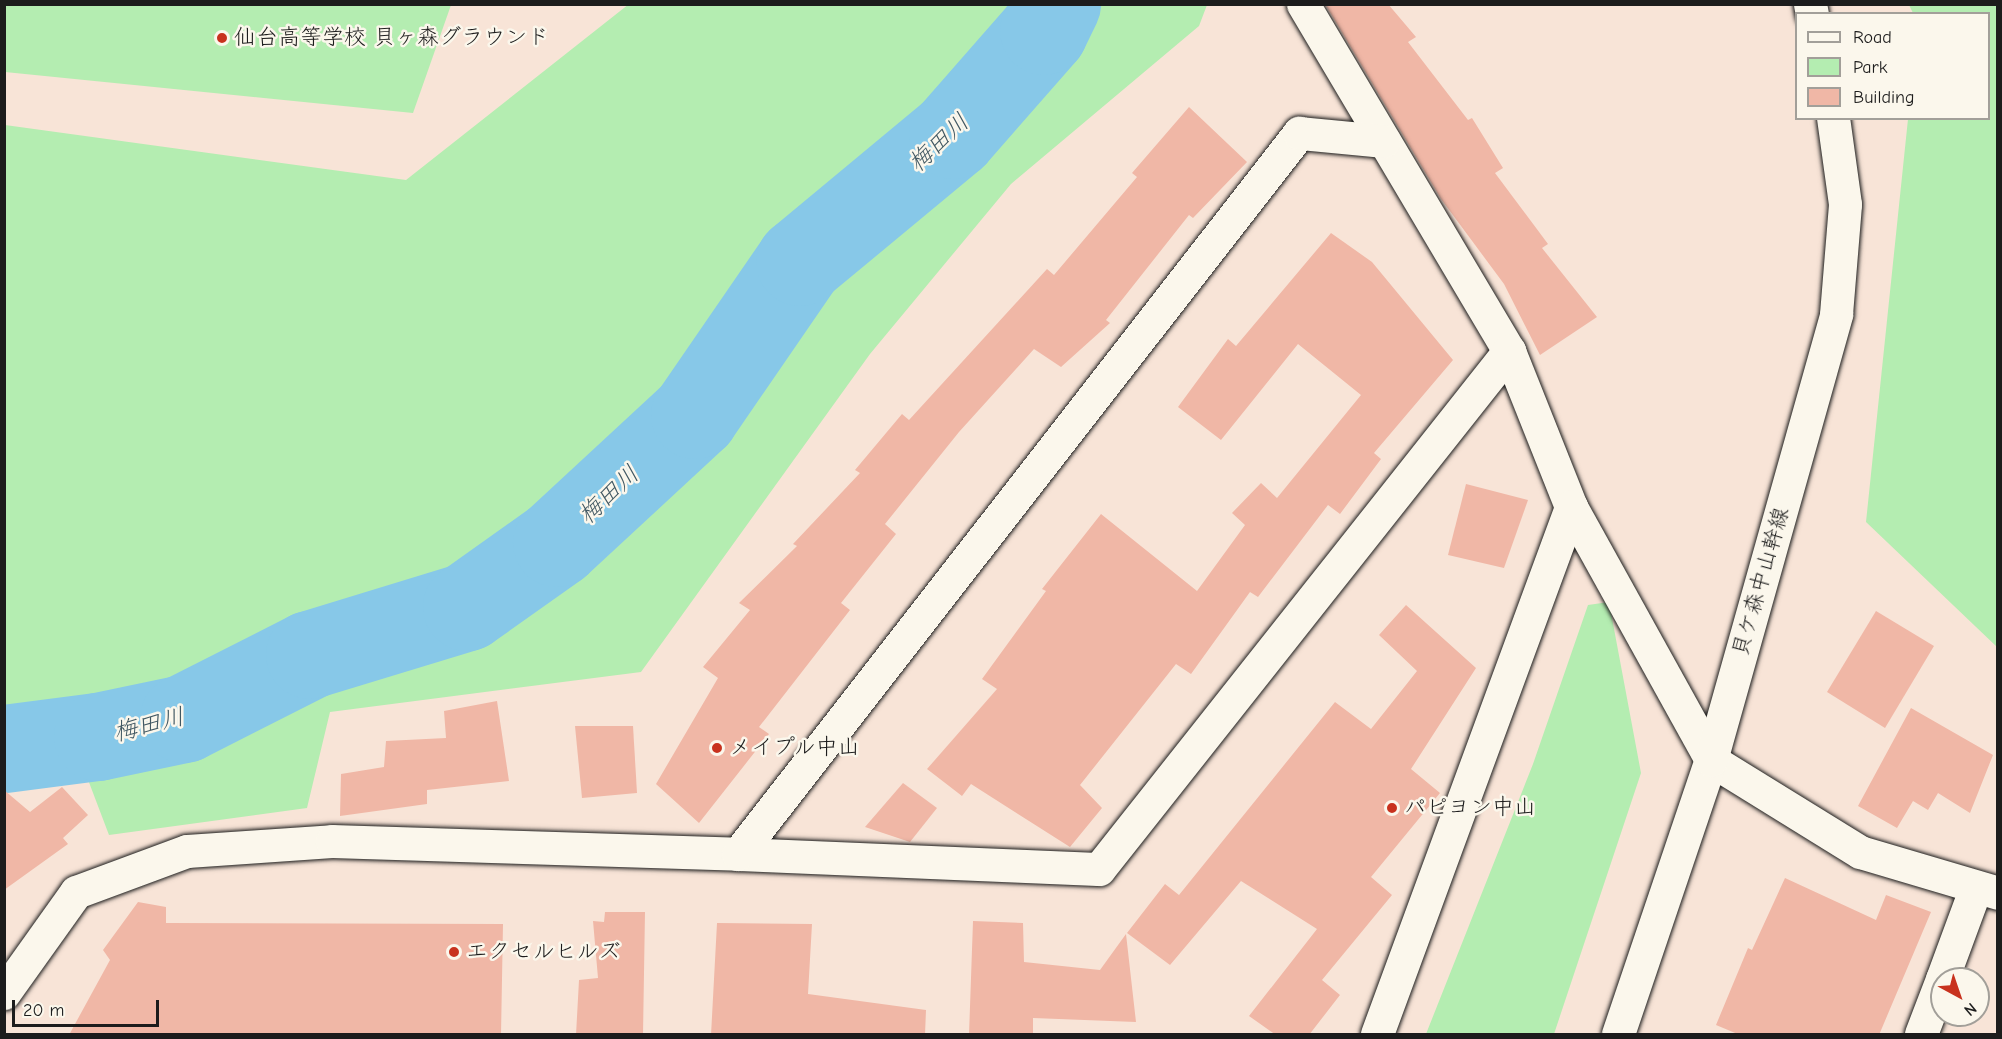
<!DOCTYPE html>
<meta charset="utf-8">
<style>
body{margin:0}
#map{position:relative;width:2002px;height:1039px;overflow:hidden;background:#f8e4d7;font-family:"Comic Neue","Klee One",sans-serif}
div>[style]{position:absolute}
.green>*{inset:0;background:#b4edb1}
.river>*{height:88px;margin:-44px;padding:0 44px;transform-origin:44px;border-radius:44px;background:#87c8e8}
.building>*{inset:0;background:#f0b7a6}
.roads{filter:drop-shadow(0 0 2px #1c1c1c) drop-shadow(0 0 2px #1c1c1c)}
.street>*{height:33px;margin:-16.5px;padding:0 16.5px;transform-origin:16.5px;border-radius:16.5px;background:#fbf7ec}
.secondary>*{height:33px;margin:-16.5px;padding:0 16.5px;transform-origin:16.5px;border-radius:16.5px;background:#fbf7ec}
.dots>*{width:16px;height:16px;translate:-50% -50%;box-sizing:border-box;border:3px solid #fbf7ec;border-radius:50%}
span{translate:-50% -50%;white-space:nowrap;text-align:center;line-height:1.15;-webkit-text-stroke:5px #fbf7ec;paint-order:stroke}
.poi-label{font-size:22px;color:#1c1c1c}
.left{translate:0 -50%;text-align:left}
.street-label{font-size:22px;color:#1c1c1c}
.water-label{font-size:24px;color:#415863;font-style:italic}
.frame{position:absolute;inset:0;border:6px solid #1c1c1c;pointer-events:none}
.legend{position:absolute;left:1795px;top:12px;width:195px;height:108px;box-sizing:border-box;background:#fbf7ec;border:2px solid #a29f99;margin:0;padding:8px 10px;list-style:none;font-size:18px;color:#1c1c1c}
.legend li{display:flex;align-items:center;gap:12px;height:30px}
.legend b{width:30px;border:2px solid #a29f99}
.north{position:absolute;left:1930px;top:967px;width:60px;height:60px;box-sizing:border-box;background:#fbf7ec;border:2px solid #a29f99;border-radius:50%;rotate:140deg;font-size:16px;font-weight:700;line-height:24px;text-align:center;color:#1c1c1c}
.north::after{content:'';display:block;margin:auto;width:21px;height:27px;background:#c8321e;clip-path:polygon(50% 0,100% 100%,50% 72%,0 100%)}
.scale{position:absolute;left:12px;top:1000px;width:147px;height:27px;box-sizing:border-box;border:3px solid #1c1c1c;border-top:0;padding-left:8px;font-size:18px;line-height:21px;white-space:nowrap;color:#1c1c1c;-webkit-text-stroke:4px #fbf7ec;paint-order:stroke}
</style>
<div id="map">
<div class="green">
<div style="clip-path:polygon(629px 4px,1207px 5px,1199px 26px,1011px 184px,870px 354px,641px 672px,330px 712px,307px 808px,109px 835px,68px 727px,5px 735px,5px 125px,406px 180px)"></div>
<div style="clip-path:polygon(4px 5px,5px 4px,451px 5px,413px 113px,5px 72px)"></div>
<div style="clip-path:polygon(1909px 5px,1997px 5px,1997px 647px,1866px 522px,1908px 119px,1988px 118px,1988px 14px,1913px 13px)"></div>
<div style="clip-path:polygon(1609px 602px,1641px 773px,1554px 1034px,1426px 1034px,1533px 764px,1588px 605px)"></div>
</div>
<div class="river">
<div style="left:4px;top:749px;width:95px;rotate:-7.3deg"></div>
<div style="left:98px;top:737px;width:88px;rotate:-11.8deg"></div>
<div style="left:184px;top:719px;width:141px;rotate:-26.9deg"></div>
<div style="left:310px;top:655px;width:164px;rotate:-17deg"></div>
<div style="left:467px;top:607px;width:110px;rotate:-35.4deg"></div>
<div style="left:557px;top:543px;width:188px;rotate:-42.8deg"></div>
<div style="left:695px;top:415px;width:186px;rotate:-55.5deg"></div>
<div style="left:800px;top:262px;width:199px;rotate:-39.7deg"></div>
<div style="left:953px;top:135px;width:138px;rotate:-48.8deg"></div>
<div style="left:1044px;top:31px;width:30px;rotate:-64deg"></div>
</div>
<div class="building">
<div style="clip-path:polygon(1325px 4px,1388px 4px,1416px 37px,1408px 42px,1468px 120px,1472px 118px,1503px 168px,1495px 173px,1548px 244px,1542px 248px,1597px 317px,1540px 355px,1504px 284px,1441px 199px)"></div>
<div style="clip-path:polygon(1189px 107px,1247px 162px,1193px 218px,1189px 215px,1106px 320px,1110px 323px,1061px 367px,1034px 349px,959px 432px,885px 524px,896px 534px,841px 603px,850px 610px,759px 727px,769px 734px,699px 823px,656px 784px,718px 678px,703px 667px,750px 610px,739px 603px,797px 546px,793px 544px,860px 473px,855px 470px,902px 414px,909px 420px,1047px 269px,1054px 275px,1137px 177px,1132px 173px)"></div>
<div style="clip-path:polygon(1331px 233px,1372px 262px,1453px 360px,1374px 453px,1381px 459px,1340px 514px,1328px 505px,1258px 597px,1250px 592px,1191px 674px,1176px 664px,1080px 785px,1102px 808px,1070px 847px,971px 784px,962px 796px,927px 769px,997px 689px,982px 679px,1046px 591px,1042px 589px,1101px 514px,1197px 591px,1245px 525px,1232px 513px,1261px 483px,1277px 498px,1361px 395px,1298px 344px,1221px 440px,1178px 407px,1228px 339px,1236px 346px)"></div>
<div style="clip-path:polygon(1466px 484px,1528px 500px,1504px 568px,1448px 555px)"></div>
<div style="clip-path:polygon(1406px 605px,1476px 668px,1411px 769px,1440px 793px,1371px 877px,1392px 895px,1322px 980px,1340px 995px,1309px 1035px,1276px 1035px,1249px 1016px,1317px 929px,1241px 881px,1170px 965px,1127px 933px,1165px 884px,1179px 895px,1335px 702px,1371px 729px,1417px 671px,1379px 635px)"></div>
<div style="clip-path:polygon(1876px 611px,1934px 646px,1885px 728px,1827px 692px)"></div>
<div style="clip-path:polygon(497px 701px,509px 781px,427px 790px,427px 804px,340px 816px,341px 774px,384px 767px,386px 741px,446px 738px,444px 711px)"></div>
<div style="clip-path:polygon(1911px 708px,1993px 755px,1970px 813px,1938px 793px,1928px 810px,1913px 801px,1897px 828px,1858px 806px)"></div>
<div style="clip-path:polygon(575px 726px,633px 726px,637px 793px,582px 798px)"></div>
<div style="clip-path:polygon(903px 783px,937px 808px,910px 842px,865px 827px)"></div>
<div style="clip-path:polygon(62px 787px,88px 815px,63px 838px,68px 844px,4px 890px,4px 790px,30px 812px)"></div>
<div style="clip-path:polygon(1785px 878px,1876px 920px,1886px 895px,1931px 912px,1879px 1035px,1740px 1035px,1716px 1025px,1748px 948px,1752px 950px)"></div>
<div style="clip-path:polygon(138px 902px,166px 907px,166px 923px,503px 924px,501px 1035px,69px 1035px,110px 960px,103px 950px)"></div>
<div style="clip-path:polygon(605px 912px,645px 912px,643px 1035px,576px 1035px,579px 980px,598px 978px,593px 921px,604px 922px)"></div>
<div style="clip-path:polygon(973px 921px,1023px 923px,1024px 962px,1100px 970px,1126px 934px,1136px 1022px,1033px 1018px,1033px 1035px,969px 1035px)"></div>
<div style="clip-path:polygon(717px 923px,812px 924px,808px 994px,926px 1010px,925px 1035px,711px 1035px)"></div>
</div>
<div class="roads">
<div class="street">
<div style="left:1303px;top:4px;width:404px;rotate:59.3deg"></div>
<div style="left:1509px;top:351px;width:168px;rotate:68.3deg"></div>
<div style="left:1571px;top:507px;width:289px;rotate:61deg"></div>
<div style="left:1711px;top:760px;width:175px;rotate:31.7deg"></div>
<div style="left:1860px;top:852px;width:144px;rotate:16.5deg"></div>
<div style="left:738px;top:854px;width:361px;rotate:2.4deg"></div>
<div style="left:1099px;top:869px;width:661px;rotate:-51.64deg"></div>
<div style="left:1942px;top:979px;width:98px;rotate:-69.7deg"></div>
<div style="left:4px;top:993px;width:124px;rotate:-54.5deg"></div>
<div style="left:76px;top:892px;width:118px;rotate:-20.3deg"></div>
<div style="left:187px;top:851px;width:145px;rotate:-3.9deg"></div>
<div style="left:332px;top:841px;width:406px;rotate:1.8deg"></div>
<div style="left:738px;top:854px;width:914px;rotate:-52.11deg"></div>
<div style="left:1299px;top:133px;width:85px;rotate:5.4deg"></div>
<div style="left:1377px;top:1034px;width:562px;rotate:-69.79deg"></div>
<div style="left:1921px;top:1034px;width:59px;rotate:-69.1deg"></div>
</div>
<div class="secondary">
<div style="left:1810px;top:4px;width:10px;rotate:79deg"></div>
<div style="left:1618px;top:1034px;width:289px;rotate:-71.3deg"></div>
<div style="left:1711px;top:760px;width:463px;rotate:-74.3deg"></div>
<div style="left:1836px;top:314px;width:110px;rotate:-85.3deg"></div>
<div style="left:1845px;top:204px;width:87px;rotate:-97.9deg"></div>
</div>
</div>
<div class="dots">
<div style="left:222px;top:38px;background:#c8321e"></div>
<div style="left:717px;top:748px;background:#c8321e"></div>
<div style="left:1392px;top:808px;background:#c8321e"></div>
<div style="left:454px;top:952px;background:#c8321e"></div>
</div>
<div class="poi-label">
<span class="left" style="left:234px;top:38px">仙台高等学校 貝ヶ森グラウンド</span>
<span class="left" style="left:729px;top:748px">メイプル中山</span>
<span class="left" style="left:1404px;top:808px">パピヨン中山</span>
<span class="left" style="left:466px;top:952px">エクセルヒルズ</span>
</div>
<div class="street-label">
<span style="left:1761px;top:582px;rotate:-74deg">貝ケ森中山幹線</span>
</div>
<div class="water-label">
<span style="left:939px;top:143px;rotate:-43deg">梅田川</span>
<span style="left:609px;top:495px;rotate:-43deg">梅田川</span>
<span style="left:149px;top:725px;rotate:-14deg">梅田川</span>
</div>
<div class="frame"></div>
<ul class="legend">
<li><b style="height:8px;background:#fbf7ec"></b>Road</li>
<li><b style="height:16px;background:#b4edb1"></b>Park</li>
<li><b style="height:16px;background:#f0b7a6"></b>Building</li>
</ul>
<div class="north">N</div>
<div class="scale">20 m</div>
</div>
